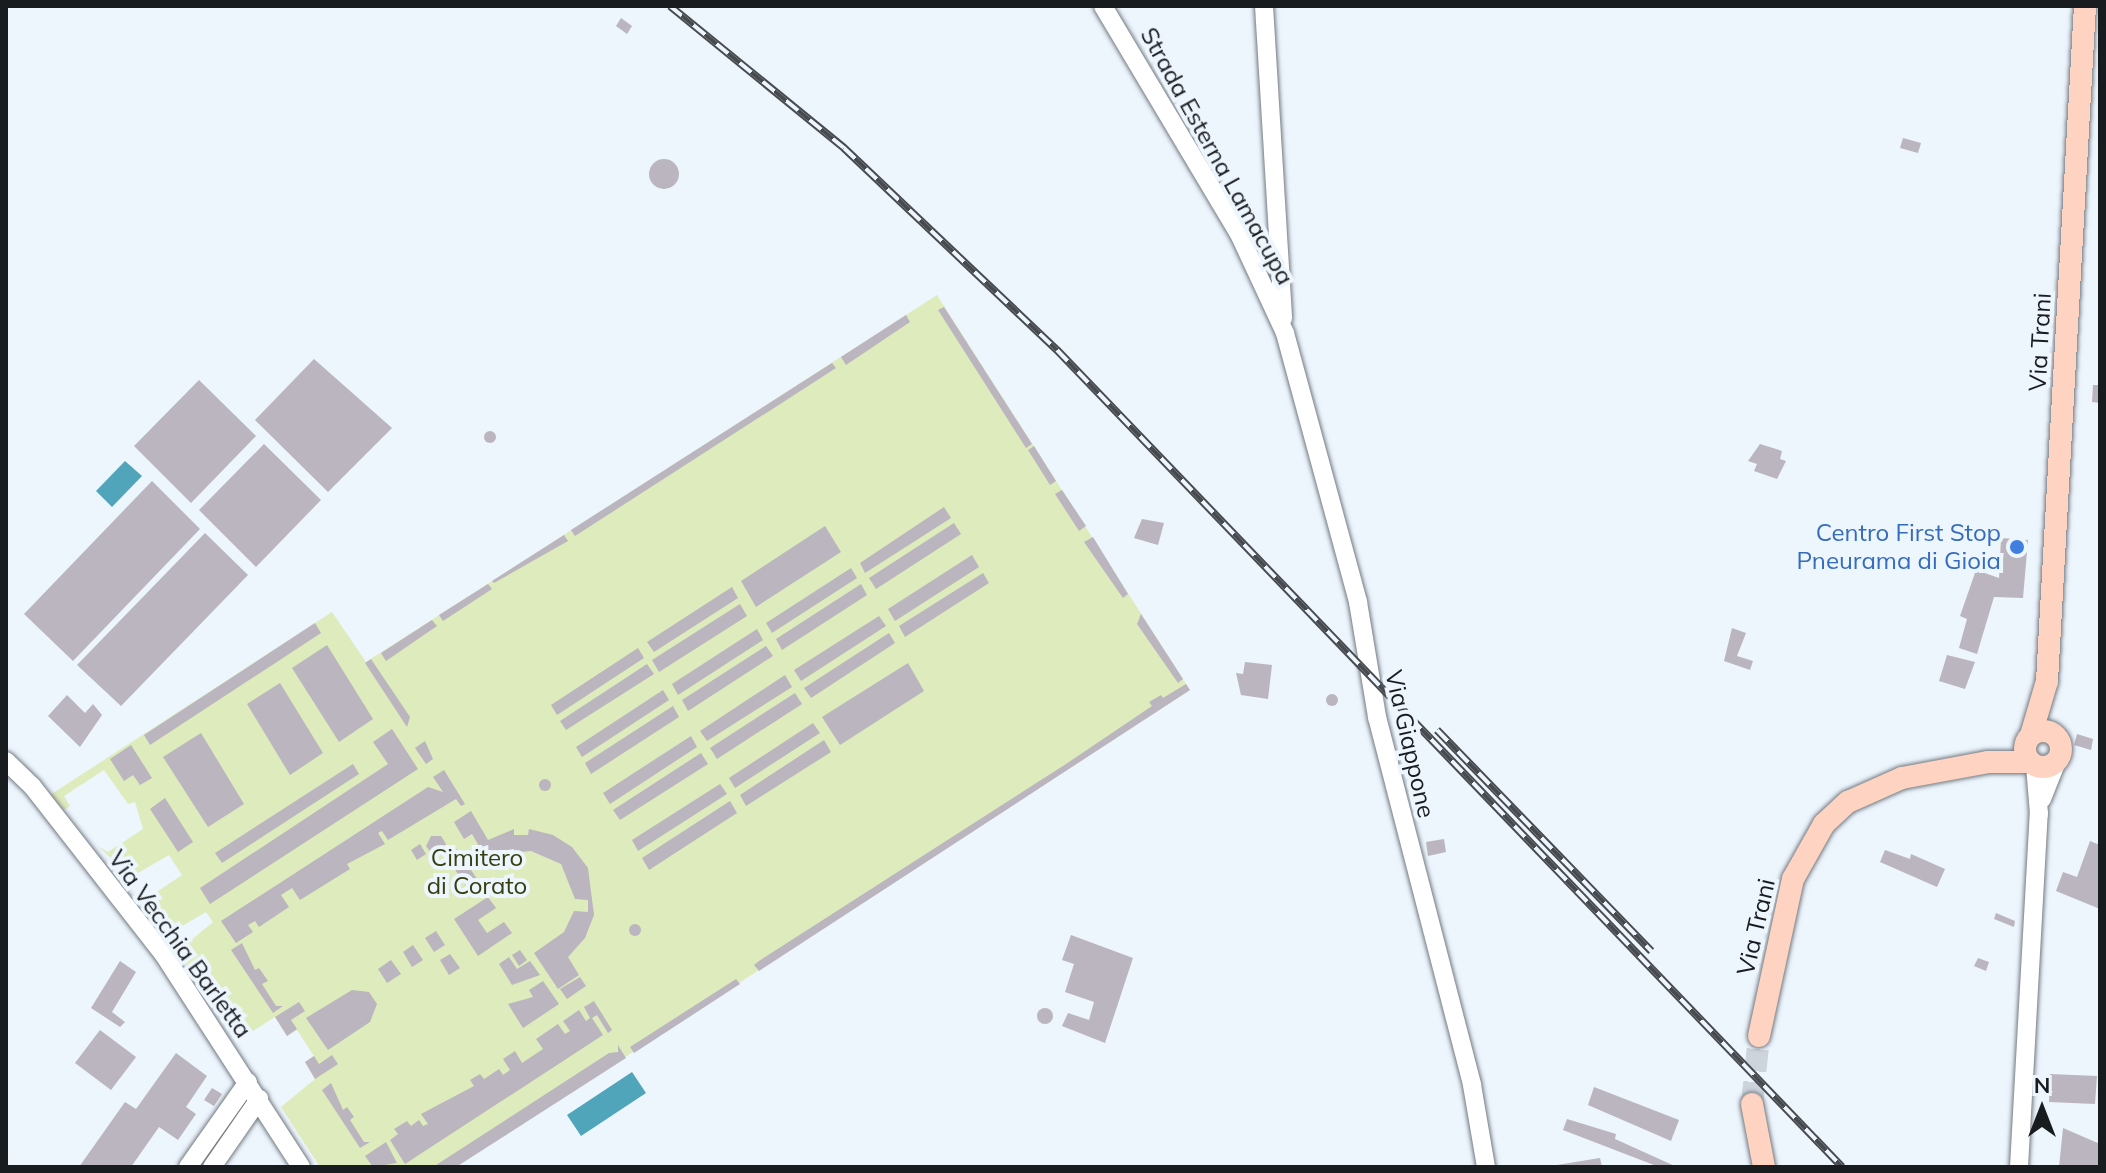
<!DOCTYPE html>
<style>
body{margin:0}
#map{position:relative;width:2106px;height:1173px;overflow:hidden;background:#edf5fd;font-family:Mulish,sans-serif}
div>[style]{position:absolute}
.green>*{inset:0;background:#deebbc}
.water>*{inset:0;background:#51a5ba}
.building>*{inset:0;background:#bab5be}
.round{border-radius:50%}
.major-tunnel>*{height:22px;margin-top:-11px;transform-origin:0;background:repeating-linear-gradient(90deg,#cdd4dc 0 22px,transparent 0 33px)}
.roads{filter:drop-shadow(0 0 2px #737a81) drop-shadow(0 0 2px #737a81)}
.minor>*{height:18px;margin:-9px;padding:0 9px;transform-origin:9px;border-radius:9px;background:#fff}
.major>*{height:22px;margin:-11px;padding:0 11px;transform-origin:11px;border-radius:11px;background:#fed3c1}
.major>.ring{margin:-11px;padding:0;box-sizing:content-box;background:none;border:22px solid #fed3c1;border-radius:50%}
.rail>*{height:8px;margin-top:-4px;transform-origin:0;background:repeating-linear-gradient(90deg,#edf5fd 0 15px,#474b4f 0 30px);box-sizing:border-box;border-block:2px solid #474b4f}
.dots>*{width:22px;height:22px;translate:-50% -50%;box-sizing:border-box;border:4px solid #edf5fd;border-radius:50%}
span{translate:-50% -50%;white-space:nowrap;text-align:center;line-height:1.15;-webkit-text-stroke:8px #edf5fd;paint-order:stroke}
.street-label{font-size:24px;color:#191c1f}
.shop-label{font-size:24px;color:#366cbe}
.right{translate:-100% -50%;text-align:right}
.park-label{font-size:24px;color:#363f10}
.frame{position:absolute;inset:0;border:8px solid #191c1f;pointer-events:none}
.north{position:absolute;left:2002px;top:1069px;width:80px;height:80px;-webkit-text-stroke:6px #edf5fd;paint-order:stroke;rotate:0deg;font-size:22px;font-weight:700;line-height:32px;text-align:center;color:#191c1f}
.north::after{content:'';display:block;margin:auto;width:28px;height:36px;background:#191c1f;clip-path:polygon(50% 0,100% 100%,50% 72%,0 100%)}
</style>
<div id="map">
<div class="green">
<div style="clip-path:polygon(937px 295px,1190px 690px,456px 1167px,320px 1167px,281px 1107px,315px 1079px,305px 1062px,314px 1056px,297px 1030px,287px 1036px,275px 1017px,242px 1038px,233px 1036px,178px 951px,213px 922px,206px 912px,170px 933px,148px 905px,149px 897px,182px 875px,169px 855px,131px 877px,98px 846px,108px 852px,143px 829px,135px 802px,128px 804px,104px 770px,64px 796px,70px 806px,64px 810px,50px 795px,332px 612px,366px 662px)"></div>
</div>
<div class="water">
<div style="clip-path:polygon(125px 461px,142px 476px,112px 507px,96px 491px)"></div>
<div style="clip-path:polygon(632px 1072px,646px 1093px,581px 1136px,567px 1115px)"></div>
</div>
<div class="building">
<div style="clip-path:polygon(621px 18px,632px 26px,627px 34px,616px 26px)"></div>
<div style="clip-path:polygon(1903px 138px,1921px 143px,1918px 153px,1900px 148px)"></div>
<div class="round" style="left:649px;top:159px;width:30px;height:30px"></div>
<div style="clip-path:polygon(944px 307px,1032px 444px,1026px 448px,938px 310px)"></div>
<div style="clip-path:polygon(906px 315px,910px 322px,846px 365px,841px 357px)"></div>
<div style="clip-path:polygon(314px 359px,392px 428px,328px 492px,255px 420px)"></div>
<div style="clip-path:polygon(832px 363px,836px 368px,575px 536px,571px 530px)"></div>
<div style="clip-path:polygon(199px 380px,256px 436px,191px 503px,134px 446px)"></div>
<div style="clip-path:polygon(2093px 385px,2100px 385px,2100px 403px,2092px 402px)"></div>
<div class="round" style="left:484px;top:431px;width:12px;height:12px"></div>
<div style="clip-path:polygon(264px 444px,321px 500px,256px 567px,199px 510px)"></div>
<div style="clip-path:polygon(1760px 444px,1782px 451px,1780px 459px,1786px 461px,1777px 479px,1754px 471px,1757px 464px,1748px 461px)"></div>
<div style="clip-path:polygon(1034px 446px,1056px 481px,1050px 485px,1028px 450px)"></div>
<div style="clip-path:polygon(152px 481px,200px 529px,73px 661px,24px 614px)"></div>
<div style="clip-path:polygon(1062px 490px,1086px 526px,1079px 531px,1055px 494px)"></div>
<div style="clip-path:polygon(944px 507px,951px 518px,865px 573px,860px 563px)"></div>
<div style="clip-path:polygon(1142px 519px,1164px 523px,1158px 545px,1134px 538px)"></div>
<div style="clip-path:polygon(954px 523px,961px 534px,876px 589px,869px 578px)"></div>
<div style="clip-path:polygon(825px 526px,841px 552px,756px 607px,741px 581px)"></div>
<div style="clip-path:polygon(205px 533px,248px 575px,121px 706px,77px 665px)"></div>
<div style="clip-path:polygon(564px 535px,568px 541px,494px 583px,492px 581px)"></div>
<div style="clip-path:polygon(1093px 537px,1128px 594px,1123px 598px,1084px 542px)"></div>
<div style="clip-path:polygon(2001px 538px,2028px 540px,2023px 598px,1994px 597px,1977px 654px,1959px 648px,1967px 619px,1960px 616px,1976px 570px,1999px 578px)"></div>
<div style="clip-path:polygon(972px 555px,979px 567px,895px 621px,888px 609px)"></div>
<div style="clip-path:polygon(851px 568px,857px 578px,772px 633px,766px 623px)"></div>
<div style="clip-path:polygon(983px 573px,989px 583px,905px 637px,899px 626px)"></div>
<div style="clip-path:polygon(488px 584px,492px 589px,443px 621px,439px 615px)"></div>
<div style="clip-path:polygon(861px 584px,867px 595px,782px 650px,776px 639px)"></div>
<div style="clip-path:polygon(732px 587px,738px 598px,654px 652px,647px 642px)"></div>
<div style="clip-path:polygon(740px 604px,747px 616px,659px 672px,652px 660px)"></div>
<div style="clip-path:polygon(1141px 614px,1183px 679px,1178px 683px,1137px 624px)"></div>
<div style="clip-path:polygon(879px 616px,886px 626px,801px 681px,794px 670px)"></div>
<div style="clip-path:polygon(432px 620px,437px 626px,386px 661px,381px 653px)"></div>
<div style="clip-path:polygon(315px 623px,321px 633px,150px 745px,144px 735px)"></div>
<div style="clip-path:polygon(1732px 628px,1746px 633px,1737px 656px,1753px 661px,1750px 670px,1724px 661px)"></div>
<div style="clip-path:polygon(757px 629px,763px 640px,678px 695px,672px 684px)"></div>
<div style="clip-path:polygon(889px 633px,895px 643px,811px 698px,804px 688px)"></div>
<div style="clip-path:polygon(327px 645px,373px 719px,339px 742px,292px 668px)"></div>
<div style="clip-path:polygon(766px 646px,773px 656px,688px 711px,682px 700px)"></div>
<div style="clip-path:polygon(638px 648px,644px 658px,557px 715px,551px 705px)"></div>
<div style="clip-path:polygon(1947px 655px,1975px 662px,1965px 689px,1939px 681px)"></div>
<div style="clip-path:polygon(371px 659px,410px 717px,407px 727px,365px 663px)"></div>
<div style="clip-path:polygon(1245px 662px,1272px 665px,1268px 699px,1241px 695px,1236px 673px,1243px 674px)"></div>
<div style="clip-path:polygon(908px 663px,924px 691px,840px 745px,822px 717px)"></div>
<div style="clip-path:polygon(647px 664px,654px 674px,566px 730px,560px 721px)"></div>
<div style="clip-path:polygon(785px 675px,792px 687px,707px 741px,700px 731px)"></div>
<div style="clip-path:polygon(280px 683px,323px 753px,290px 775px,247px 704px)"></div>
<div style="clip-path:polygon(1186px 684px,1190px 690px,759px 971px,754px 965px,759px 961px,1066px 764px,1152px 706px,1149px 702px,1161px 695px,1163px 698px)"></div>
<div style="clip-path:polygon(663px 690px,669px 700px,582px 757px,576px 747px)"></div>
<div style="clip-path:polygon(795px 693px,802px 704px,717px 759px,710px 748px)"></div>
<div class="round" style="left:1326px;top:694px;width:12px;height:12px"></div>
<div style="clip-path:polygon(67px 695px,85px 713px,93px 704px,102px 715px,80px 747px,48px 716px)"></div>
<div style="clip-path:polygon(673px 706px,679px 717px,591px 774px,585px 763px)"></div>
<div style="clip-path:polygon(813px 723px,820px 733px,735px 788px,729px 778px)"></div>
<div style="clip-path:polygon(392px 729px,418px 769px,210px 904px,200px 888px,388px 764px,373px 742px)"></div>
<div style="clip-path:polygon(201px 733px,244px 804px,208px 827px,163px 757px)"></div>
<div style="clip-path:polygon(2077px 734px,2093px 739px,2091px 750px,2074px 745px)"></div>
<div style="clip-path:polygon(691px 736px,697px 747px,610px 804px,603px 793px)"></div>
<div style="clip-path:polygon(824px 740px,831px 752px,746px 806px,740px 795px)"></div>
<div style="clip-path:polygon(425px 741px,433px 759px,426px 764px,415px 748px)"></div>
<div style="clip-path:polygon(131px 745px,152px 778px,140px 785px,133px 775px,124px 781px,110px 759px)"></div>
<div style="clip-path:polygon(701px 753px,708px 764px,620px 820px,613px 810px)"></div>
<div style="clip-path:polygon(353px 764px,359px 774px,222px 863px,215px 853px)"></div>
<div style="clip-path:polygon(444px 770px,465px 804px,461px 806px,456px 799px,388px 840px,382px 831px,378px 833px,385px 844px,347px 864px,350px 869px,300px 900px,292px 888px,281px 895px,289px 907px,259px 927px,255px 921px,248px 925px,253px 932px,236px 943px,221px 921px,428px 787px,443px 792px,433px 777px)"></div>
<div class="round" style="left:539px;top:779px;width:12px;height:12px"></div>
<div style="clip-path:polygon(720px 784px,727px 794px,638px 851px,632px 840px)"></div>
<div style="clip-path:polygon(165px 798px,193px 842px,178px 852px,150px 809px)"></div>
<div style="clip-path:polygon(730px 801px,737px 813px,649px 870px,642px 858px)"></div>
<div style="clip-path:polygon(471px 811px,488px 840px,514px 829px,514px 835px,528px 835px,529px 829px,553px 835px,572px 847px,588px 868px,594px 915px,585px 938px,568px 957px,579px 975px,558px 989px,534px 953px,564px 932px,574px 911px,588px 912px,588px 900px,575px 899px,561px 864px,531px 851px,498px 854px,478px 867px,471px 855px,480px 848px,472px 834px,464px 839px,454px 822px)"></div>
<div style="clip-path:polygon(431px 836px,441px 836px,446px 844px,442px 853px,432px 854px,426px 846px)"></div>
<div style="clip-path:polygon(1444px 839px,1446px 852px,1428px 856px,1426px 842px)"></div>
<div style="clip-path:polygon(2090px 841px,2100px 845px,2100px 909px,2056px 891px,2063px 872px,2077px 877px)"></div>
<div style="clip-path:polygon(420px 844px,426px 854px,417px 860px,411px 850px)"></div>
<div style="clip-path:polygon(457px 849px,479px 882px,468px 889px,446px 856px)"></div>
<div style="clip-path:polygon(1885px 850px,1910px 859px,1911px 854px,1945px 869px,1937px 887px,1880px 862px)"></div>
<div style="clip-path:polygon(488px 897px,496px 908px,478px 920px,487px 933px,504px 922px,512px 933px,478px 956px,454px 919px)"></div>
<div style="clip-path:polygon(1996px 913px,2015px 921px,2014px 927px,1994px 919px)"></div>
<div class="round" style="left:629px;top:924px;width:12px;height:12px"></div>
<div style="clip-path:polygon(436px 931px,445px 945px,434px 952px,425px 938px)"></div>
<div style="clip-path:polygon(1071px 935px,1133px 958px,1105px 1043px,1062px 1026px,1068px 1013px,1089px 1020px,1094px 1002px,1065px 992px,1074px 964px,1062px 960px)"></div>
<div style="clip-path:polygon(242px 943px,255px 970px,259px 968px,268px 981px,262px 984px,276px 1006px,283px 1006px,273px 1013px,231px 950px)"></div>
<div style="clip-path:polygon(413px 945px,423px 960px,412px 967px,403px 952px)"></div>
<div style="clip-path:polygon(520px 950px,527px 960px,519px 966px,512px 955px)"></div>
<div style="clip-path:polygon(450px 954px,460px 968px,449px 975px,440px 960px)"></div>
<div style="clip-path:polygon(509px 957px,517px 969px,530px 961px,540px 975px,512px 985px,499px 964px)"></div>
<div style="clip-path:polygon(1978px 958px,1989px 962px,1986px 971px,1974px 966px)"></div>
<div style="clip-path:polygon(391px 960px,401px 974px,387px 983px,378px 969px)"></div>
<div style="clip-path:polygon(120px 961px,136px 972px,112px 1012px,125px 1022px,120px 1027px,91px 1008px)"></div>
<div style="clip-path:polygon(580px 977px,586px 986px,567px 999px,560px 989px)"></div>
<div style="clip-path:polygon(736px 979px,740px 984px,634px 1053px,630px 1047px)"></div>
<div style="clip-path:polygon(543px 981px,559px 1004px,523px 1028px,508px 1004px,533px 997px,529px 990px)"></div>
<div style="clip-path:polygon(352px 990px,369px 992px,377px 1004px,370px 1022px,328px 1050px,306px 1018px)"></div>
<div style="clip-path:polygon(594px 1001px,612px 1030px,608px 1033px,597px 1015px,592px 1018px,603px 1035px,405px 1164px,390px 1140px,398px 1134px,394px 1129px,407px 1121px,411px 1126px,419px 1120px,423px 1126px,428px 1124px,421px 1114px,474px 1086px,470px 1080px,480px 1074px,484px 1079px,499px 1069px,503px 1075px,510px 1070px,503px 1059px,515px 1051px,522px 1063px,543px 1049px,536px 1039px,558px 1024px,565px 1034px,570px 1031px,563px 1021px,579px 1010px,586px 1021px,590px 1018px,584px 1007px)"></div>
<div style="clip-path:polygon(299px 1002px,305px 1011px,291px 1020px,297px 1029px,287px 1036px,275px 1017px)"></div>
<div class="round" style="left:1037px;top:1008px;width:16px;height:16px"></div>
<div style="clip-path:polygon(100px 1030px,136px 1057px,111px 1090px,75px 1063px)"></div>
<div style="clip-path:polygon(618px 1045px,626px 1058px,456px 1167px,433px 1167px,609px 1053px,618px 1052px)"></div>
<div style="clip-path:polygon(176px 1053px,207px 1076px,186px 1107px,196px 1114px,178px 1140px,159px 1127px,131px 1167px,79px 1167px,125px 1102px,136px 1109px)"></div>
<div style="clip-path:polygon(332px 1055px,338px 1064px,315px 1079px,305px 1062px,314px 1056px,319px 1064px)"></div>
<div style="clip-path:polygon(2050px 1074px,2097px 1076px,2095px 1104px,2049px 1102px)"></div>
<div style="clip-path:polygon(331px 1083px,343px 1110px,347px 1107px,354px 1117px,350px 1120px,364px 1142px,370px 1142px,360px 1148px,322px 1090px)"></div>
<div style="clip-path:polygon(1594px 1087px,1679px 1120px,1671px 1141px,1588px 1105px)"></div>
<div style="clip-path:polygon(212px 1088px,222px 1094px,214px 1106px,204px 1100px)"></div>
<div style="clip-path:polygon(1567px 1119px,1616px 1134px,1615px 1139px,1677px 1167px,1659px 1167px,1563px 1130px)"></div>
<div style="clip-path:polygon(2063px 1128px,2100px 1144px,2100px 1167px,2059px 1167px)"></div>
<div style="clip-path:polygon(386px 1142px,397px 1163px,373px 1167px,365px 1156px)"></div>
<div style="clip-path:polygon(1600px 1158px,1602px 1167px,1557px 1167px,1557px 1165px)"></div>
</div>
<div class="major-tunnel">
<div style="left:1752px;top:1104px;width:68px;rotate:-84.1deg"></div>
</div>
<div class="roads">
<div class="minor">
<div style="left:1103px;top:6px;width:268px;rotate:59.2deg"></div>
<div style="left:1240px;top:236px;width:107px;rotate:65.1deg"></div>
<div style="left:1285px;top:333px;width:279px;rotate:74.8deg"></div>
<div style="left:1358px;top:602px;width:117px;rotate:80.6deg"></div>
<div style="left:1377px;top:717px;width:380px;rotate:75.5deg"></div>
<div style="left:1472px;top:1085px;width:83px;rotate:80.3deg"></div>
<div style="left:1264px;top:6px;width:313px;rotate:86.5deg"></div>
<div style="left:6px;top:761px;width:36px;rotate:44deg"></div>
<div style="left:32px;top:786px;width:214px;rotate:52deg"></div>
<div style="left:164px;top:955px;width:252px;rotate:57.1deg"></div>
<div style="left:2042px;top:799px;width:41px;rotate:-68.5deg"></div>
<div style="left:188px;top:1167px;width:104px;rotate:-54.8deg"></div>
<div style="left:212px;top:1167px;width:83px;rotate:-55.3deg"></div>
<div style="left:2019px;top:1167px;width:354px;rotate:-86.8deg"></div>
<div style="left:2039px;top:814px;width:49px;rotate:-94.7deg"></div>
</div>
<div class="major">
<div class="ring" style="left:2025px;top:731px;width:14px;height:14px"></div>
<div style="left:2031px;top:735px;width:56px;rotate:-73.5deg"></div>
<div style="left:2047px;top:681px;width:676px;rotate:-86.78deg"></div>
<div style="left:1759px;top:1036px;width:161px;rotate:-77.8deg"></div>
<div style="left:1793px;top:879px;width:63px;rotate:-60.6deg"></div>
<div style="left:1824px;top:824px;width:33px;rotate:-43deg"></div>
<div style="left:1848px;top:802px;width:59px;rotate:-24deg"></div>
<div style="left:1902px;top:778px;width:87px;rotate:-10.5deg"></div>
<div style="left:1988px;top:762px;width:42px"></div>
<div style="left:1752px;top:1104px;width:64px;rotate:79.2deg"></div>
</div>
</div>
<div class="rail">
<div style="left:670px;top:6px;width:225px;rotate:39.2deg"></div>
<div style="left:844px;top:148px;width:294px;rotate:43.5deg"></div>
<div style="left:1057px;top:350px;width:1133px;rotate:46.14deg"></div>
<div style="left:1437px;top:730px;width:308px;rotate:45.9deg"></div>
</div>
<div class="dots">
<div style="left:2017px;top:547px;background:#3f7fe0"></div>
</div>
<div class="street-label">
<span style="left:1217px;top:156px;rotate:61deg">Strada Esterna Lamacupa</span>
<span style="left:2040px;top:342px;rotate:-87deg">Via Trani</span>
<span style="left:1410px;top:744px;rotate:77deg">Via Giappone</span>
<span style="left:1756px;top:927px;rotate:-77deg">Via Trani</span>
<span style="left:180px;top:944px;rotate:54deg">Via Vecchia Barletta</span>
</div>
<div class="shop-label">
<span class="right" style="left:2001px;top:547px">Centro First Stop<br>Pneurama di Gioia</span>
</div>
<div class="park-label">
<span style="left:477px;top:872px">Cimitero<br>di Corato</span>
</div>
<div class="frame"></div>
<div class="north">N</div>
</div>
